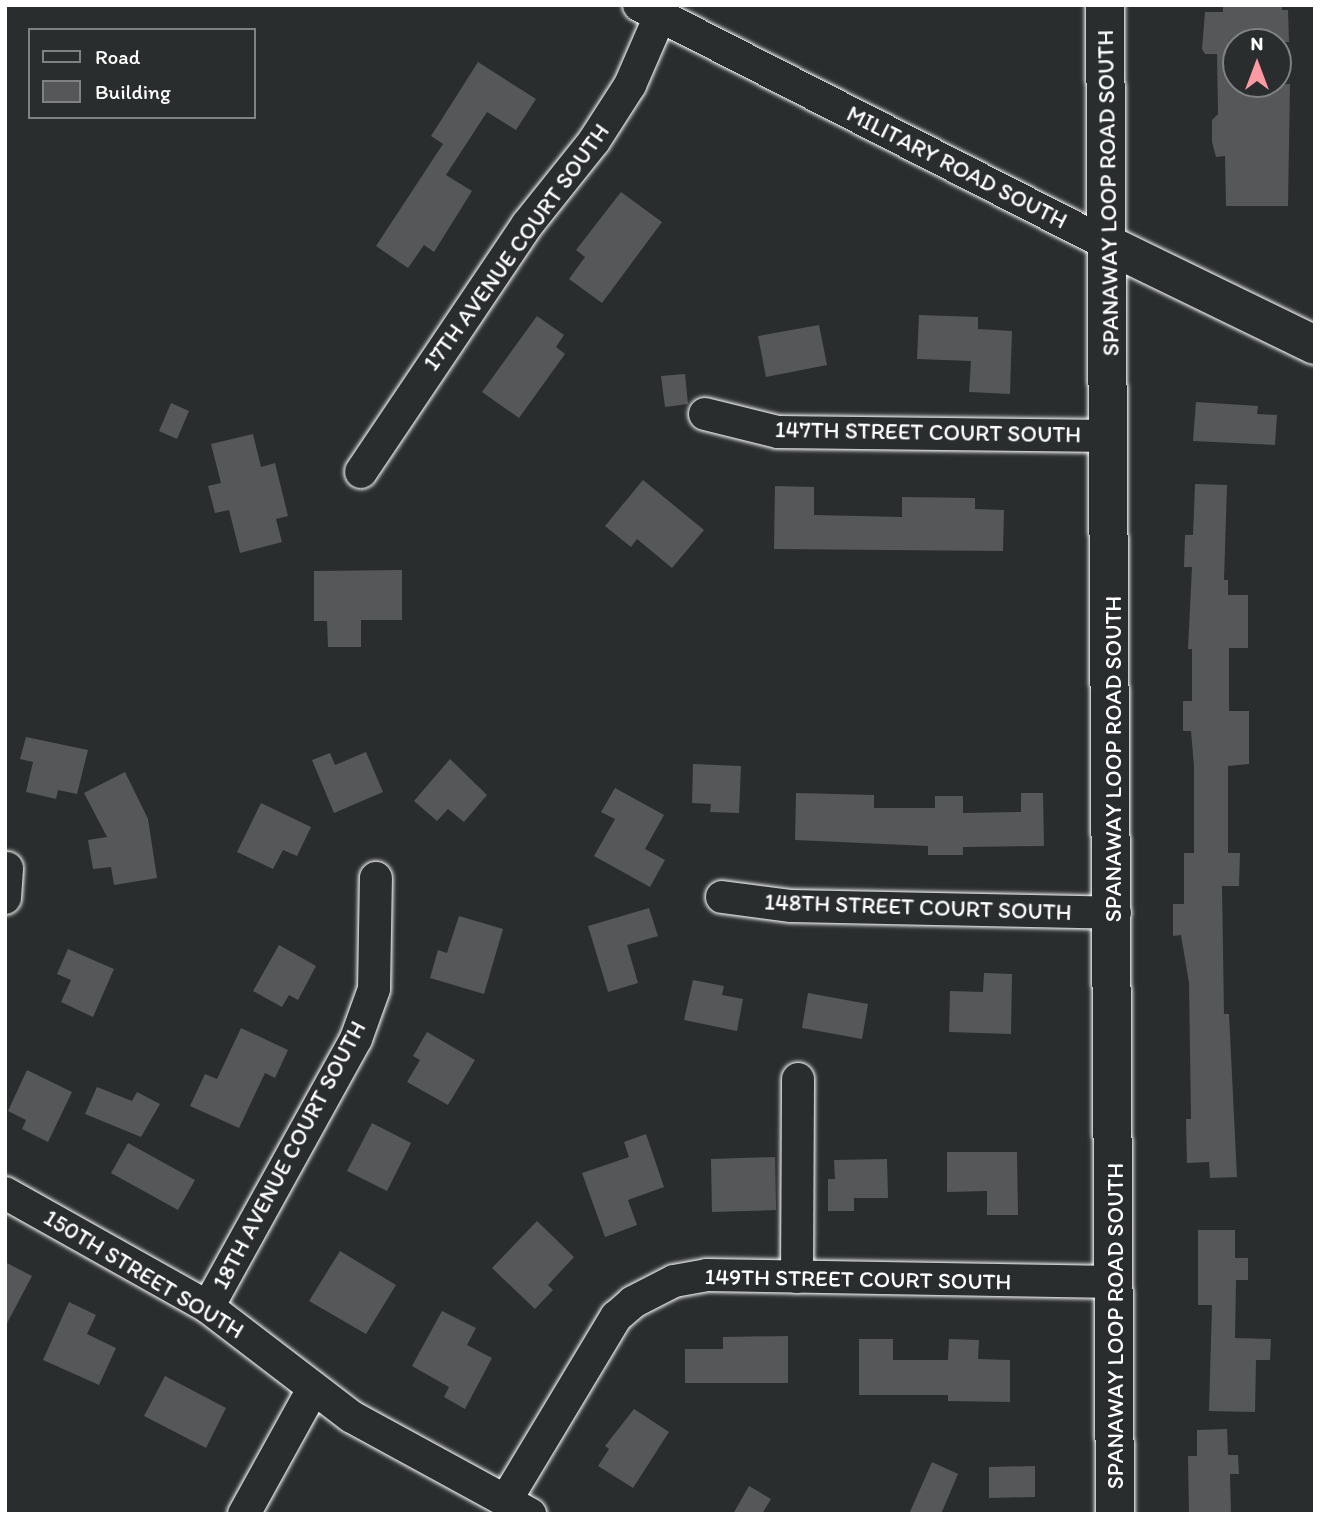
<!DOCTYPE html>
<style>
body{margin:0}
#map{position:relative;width:1320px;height:1519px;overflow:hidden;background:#2a2d2e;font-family:Itim,sans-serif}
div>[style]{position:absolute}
.building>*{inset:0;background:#555758}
.roads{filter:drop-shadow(0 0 2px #fff) drop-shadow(0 0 2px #fff)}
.minor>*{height:32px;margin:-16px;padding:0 16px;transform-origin:16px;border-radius:16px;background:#2a2d2e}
.major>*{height:38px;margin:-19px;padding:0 19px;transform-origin:19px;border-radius:19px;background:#2a2d2e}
span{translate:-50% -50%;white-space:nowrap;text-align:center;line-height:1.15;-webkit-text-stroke:5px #2a2d2e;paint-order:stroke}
.street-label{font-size:23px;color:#fff}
.frame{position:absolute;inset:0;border:7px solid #fff;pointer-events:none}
.legend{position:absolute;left:28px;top:28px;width:228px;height:91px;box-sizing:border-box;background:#2a2d2e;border:2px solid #7f8182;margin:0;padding:9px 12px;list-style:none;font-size:21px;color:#fff}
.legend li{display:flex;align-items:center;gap:14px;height:35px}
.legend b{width:35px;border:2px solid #7f8182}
.north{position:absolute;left:1222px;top:28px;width:70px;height:70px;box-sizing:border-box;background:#2a2d2e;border:2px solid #7f8182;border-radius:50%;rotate:0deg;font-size:19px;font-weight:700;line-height:28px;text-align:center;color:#fff}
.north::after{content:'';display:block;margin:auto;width:24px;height:32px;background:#ff9aa2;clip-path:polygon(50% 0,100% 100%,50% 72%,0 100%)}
</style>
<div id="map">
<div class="building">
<div style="clip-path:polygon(1223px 5px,1282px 5px,1282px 10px,1288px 10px,1289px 42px,1236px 42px,1236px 84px,1290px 84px,1288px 206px,1226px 206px,1225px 156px,1216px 157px,1212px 142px,1212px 120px,1218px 114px,1217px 54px,1205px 54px,1202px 49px,1205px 12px,1223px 12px)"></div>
<div style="clip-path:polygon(478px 62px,536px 99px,516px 130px,487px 112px,446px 175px,472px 191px,434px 252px,424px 245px,408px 268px,376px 246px,443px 144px,431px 136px)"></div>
<div style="clip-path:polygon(621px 192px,662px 222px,602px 303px,569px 279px,585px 257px,576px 250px)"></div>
<div style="clip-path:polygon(919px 315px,978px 317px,978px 329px,1012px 331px,1010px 394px,969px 392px,971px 361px,917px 359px)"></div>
<div style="clip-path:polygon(537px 316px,564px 335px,556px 347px,565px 354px,519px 418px,482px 392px)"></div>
<div style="clip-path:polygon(819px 325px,827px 365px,766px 377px,758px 336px)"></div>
<div style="clip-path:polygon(685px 374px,688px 404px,665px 407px,661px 376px)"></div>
<div style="clip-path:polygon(1196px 402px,1258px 406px,1257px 414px,1277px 415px,1275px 445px,1193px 441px)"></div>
<div style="clip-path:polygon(171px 403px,189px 411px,177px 439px,159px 431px)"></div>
<div style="clip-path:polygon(253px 434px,261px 467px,275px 463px,288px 516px,276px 519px,282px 542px,240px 553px,229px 510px,215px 513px,208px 486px,221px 483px,211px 444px)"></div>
<div style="clip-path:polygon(643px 480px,704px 530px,672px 568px,637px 539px,631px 547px,605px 526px)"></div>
<div style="clip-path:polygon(1195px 484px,1227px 485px,1224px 580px,1228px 580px,1228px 595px,1248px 595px,1248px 648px,1229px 648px,1229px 711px,1249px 711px,1249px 764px,1228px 766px,1228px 853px,1240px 853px,1239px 886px,1222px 886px,1224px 1014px,1229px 1014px,1237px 1177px,1210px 1178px,1209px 1162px,1187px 1163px,1186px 1119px,1191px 1119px,1189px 983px,1181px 935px,1173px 936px,1173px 904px,1184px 904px,1184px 853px,1194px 853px,1194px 766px,1191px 731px,1183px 731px,1183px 701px,1192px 701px,1192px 649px,1188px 649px,1192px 567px,1184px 567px,1185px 535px,1193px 535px)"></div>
<div style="clip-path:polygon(775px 486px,814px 487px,814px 515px,902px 517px,902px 497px,975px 498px,975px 509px,1004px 510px,1003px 551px,774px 549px)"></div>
<div style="clip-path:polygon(402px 570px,402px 620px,361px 620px,361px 647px,328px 647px,327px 621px,314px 621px,314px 571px)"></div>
<div style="clip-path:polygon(26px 737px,88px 750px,77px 794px,58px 790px,56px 799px,26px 792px,33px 762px,20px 759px)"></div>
<div style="clip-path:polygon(366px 752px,383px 792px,334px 813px,312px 760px,330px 753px,335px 765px)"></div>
<div style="clip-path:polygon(450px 759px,487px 795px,464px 822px,448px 809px,437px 821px,414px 801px)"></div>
<div style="clip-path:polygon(693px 764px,741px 766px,739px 813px,710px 812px,711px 804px,692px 803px)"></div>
<div style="clip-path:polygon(125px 772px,148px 819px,157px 878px,114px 885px,111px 867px,93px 869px,88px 840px,107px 837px,84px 793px)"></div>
<div style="clip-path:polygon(615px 788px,664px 815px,645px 849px,665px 860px,650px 887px,594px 856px,615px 819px,601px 812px)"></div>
<div style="clip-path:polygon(796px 793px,874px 795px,874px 808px,935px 808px,935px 796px,963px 796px,963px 813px,1021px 812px,1021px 793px,1043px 793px,1044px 846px,963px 847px,963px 855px,928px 855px,928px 846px,795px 840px)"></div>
<div style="clip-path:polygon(261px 803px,311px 827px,297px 856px,283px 850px,273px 869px,237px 852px)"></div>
<div style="clip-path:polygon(649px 908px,658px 936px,627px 945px,638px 983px,608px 992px,588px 926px)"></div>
<div style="clip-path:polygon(459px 916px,503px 929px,484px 994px,430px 978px,438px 950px,447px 953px)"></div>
<div style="clip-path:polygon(279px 945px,316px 966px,298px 1000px,289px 995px,282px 1007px,253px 991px)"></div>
<div style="clip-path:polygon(68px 949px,114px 969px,93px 1017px,61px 1002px,71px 980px,57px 974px)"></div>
<div style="clip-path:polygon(984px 973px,1012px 974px,1011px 1034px,949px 1032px,950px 991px,983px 992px)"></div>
<div style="clip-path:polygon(693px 980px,724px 986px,722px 995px,743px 999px,737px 1031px,684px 1020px)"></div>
<div style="clip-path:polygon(808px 993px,868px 1004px,862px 1039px,802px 1028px)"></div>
<div style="clip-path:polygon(241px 1028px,288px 1050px,275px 1078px,265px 1073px,239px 1128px,190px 1106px,205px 1074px,217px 1079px)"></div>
<div style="clip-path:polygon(427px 1032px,475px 1060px,448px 1105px,407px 1082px,420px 1060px,413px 1056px)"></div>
<div style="clip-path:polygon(27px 1070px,72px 1092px,48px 1142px,22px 1129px,26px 1120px,8px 1111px)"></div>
<div style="clip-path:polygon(97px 1087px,132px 1101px,137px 1092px,160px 1104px,141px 1137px,85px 1114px)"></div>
<div style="clip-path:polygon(372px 1123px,411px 1143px,387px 1191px,347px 1171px)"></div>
<div style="clip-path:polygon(646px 1134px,664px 1187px,628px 1200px,637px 1225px,605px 1237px,582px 1173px,629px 1157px,624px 1142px)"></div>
<div style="clip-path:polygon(128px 1143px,195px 1180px,178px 1210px,111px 1173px)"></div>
<div style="clip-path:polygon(947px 1152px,1017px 1152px,1018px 1215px,987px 1215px,987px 1191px,947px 1192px)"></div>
<div style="clip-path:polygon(775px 1157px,776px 1210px,712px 1212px,711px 1159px)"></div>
<div style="clip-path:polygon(887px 1159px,888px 1198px,854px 1198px,854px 1211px,828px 1211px,828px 1179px,835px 1179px,834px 1160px)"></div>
<div style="clip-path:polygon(537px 1221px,574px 1257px,548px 1285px,553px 1290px,535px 1309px,492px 1268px)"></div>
<div style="clip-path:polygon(1198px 1230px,1235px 1230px,1235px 1258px,1248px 1258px,1248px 1280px,1236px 1280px,1235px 1338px,1271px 1339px,1270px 1360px,1256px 1360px,1255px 1412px,1209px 1411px,1212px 1305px,1198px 1305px)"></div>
<div style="clip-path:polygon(340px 1251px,396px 1285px,366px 1334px,309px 1301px)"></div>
<div style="clip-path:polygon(5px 1262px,32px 1276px,5px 1327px)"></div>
<div style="clip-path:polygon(69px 1302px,96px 1315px,87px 1334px,116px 1348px,99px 1385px,43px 1360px)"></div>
<div style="clip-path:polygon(442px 1311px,476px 1328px,467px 1345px,492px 1358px,465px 1409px,444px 1397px,449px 1387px,412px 1366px)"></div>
<div style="clip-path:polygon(788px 1336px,788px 1383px,685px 1383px,685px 1349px,723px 1349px,723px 1337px)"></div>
<div style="clip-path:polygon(859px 1339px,893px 1339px,893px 1360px,948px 1360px,949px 1339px,979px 1340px,978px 1359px,1010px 1360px,1010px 1402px,948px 1401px,948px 1395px,859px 1395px)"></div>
<div style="clip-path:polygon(165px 1376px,226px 1408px,206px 1448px,144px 1416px)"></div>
<div style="clip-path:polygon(634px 1409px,669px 1432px,633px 1488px,598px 1466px,609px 1449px,605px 1446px)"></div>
<div style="clip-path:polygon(1227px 1429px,1228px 1455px,1238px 1455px,1239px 1474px,1230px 1474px,1231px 1514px,1189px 1514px,1188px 1456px,1197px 1456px,1197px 1430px)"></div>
<div style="clip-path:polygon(932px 1462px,958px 1474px,941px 1514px,909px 1514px)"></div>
<div style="clip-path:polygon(1035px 1466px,1035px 1497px,989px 1498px,989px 1467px)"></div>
<div style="clip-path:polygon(749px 1486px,771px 1499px,762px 1514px,733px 1514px)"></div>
</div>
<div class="roads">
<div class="minor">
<div style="left:639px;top:5px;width:528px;rotate:27.05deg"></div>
<div style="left:705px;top:414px;width:75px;rotate:13.9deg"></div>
<div style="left:778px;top:432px;width:333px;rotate:0.7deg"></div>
<div style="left:361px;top:472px;width:298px;rotate:-56.1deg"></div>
<div style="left:527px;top:225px;width:107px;rotate:-51.4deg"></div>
<div style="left:594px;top:141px;width:67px;rotate:-57.3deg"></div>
<div style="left:630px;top:85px;width:75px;rotate:-66.5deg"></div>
<div style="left:722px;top:897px;width:70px;rotate:7.4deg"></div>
<div style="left:791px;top:906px;width:324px;rotate:1.2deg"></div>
<div style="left:5px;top:898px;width:30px;rotate:-86deg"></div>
<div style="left:5px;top:1193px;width:233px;rotate:29.3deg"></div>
<div style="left:208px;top:1307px;width:181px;rotate:37.4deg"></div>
<div style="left:352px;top:1417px;width:203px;rotate:28.6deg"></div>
<div style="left:797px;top:1277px;width:198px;rotate:-89.7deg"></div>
<div style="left:208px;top:1307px;width:306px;rotate:-61.1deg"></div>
<div style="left:356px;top:1039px;width:53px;rotate:-70.2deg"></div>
<div style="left:374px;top:989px;width:111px;rotate:-89deg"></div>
<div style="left:506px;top:1500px;width:214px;rotate:-59deg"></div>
<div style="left:616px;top:1317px;width:23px;rotate:-41deg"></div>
<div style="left:633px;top:1302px;width:46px;rotate:-27.1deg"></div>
<div style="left:674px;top:1281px;width:34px;rotate:-10deg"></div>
<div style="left:707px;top:1275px;width:408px;rotate:1deg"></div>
<div style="left:244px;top:1514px;width:143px;rotate:-61.1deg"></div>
</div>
<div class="major">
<div style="left:1105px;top:5px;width:1509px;rotate:89.62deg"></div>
<div style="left:1109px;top:245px;width:229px;rotate:25.9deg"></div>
</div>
</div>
<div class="street-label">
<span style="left:957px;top:167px;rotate:27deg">MILITARY ROAD SOUTH</span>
<span style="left:1108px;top:193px;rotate:-91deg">SPANAWAY LOOP ROAD SOUTH</span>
<span style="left:516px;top:247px;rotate:-54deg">17TH AVENUE COURT SOUTH</span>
<span style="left:928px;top:432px;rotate:1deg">147TH STREET COURT SOUTH</span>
<span style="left:1113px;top:759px;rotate:-90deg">SPANAWAY LOOP ROAD SOUTH</span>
<span style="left:918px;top:907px;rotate:2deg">148TH STREET COURT SOUTH</span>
<span style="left:289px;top:1155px;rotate:-62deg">18TH AVENUE COURT SOUTH</span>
<span style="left:144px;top:1274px;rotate:31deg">150TH STREET SOUTH</span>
<span style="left:858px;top:1279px;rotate:1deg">149TH STREET COURT SOUTH</span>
<span style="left:1115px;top:1326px;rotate:-90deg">SPANAWAY LOOP ROAD SOUTH</span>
</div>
<div class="frame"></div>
<ul class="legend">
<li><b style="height:9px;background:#2a2d2e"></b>Road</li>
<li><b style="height:19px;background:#555758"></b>Building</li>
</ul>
<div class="north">N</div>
</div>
